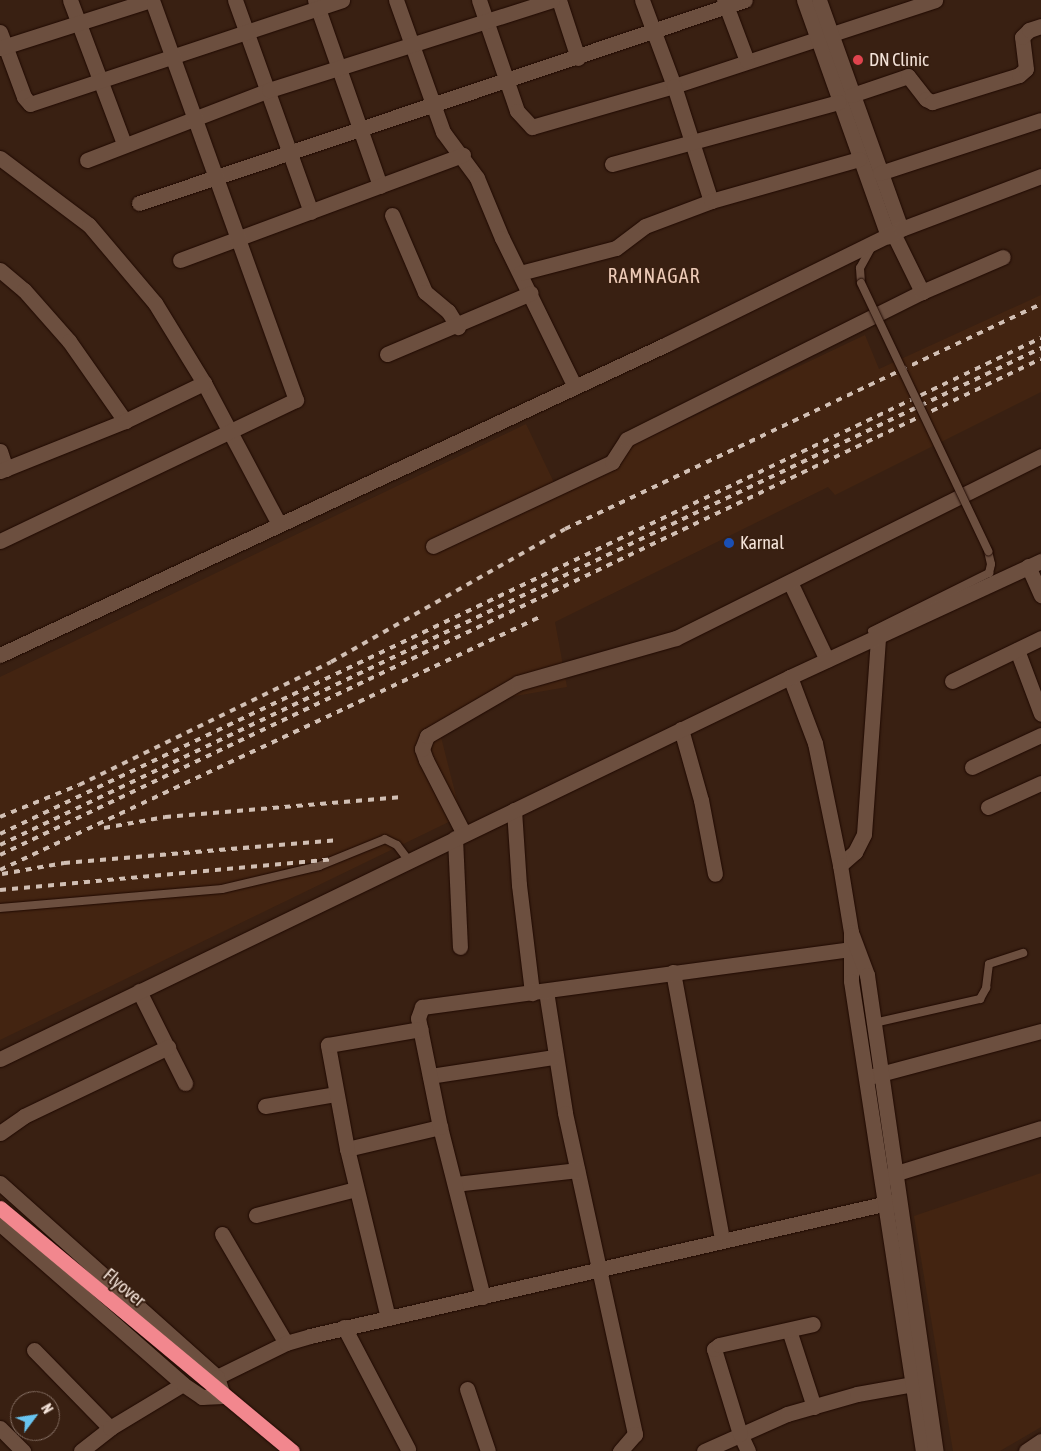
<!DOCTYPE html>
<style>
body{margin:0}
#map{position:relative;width:1041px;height:1451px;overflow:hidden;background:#392012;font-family:"Asap Condensed",sans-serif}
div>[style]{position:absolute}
.built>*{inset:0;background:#432411}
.roads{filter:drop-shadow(0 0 1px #1f0900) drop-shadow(0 0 1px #1f0900)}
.lane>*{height:8px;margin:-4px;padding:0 4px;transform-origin:4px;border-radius:4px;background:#6c4f3f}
.street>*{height:15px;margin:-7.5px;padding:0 7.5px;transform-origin:7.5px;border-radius:7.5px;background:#6c4f3f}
.secondary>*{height:15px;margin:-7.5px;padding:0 7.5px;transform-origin:7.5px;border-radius:7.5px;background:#6c4f3f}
.highway>*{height:15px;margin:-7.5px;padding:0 7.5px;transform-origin:7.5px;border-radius:7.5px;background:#f2878e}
.rail>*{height:4px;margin-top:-2px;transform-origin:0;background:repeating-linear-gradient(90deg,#d1bfb4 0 6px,transparent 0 12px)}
.bridges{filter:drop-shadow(0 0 1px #1f0900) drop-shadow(0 0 1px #1f0900)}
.lane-bridge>*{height:8px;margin:-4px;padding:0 4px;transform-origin:4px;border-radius:4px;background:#6c4f3f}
.dots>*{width:14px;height:14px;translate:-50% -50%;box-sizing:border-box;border:2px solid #392012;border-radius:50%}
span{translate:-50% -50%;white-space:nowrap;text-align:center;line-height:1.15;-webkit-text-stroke:4px #392012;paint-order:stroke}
.poi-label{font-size:18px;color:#f4e3d9}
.left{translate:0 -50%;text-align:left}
.street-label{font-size:18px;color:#f4e3d9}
.quarter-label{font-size:20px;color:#ebc9b6;letter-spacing:1px}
.north{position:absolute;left:10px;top:1391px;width:50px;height:50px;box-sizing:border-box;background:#392012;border:1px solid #846e62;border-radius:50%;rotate:59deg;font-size:14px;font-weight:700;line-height:20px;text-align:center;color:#f4e3d9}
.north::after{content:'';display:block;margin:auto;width:18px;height:22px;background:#68c4f0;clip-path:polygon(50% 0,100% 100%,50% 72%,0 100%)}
</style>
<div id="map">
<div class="built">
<div style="clip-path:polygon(1041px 295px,1041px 392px,835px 495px,828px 487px,555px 622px,567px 687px,503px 698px,440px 733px,461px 816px,0 1040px,0 677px,526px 424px,559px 493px,631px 446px,865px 335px,879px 369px)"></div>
<div style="clip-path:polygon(1041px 1173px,1041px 1427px,1000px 1451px,953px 1451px,914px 1216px)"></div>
</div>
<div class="roads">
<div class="lane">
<div style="left:861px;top:283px;width:15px;rotate:-94deg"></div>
<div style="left:860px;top:268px;width:25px;rotate:-61deg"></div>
<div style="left:872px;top:631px;width:131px;rotate:-26.4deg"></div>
<div style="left:989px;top:573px;width:9px;rotate:-77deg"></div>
<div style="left:991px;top:564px;width:13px;rotate:-103deg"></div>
<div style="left:0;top:908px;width:223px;rotate:-4.9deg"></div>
<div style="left:222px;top:889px;width:100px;rotate:-13.3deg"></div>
<div style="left:319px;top:866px;width:71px;rotate:-22.2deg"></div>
<div style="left:385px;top:839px;width:13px;rotate:27deg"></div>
<div style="left:397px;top:845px;width:20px;rotate:53deg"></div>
<div style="left:874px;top:1023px;width:109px;rotate:-12.8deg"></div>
<div style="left:980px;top:999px;width:13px;rotate:-61deg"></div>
<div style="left:986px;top:988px;width:24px;rotate:-83deg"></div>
<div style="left:989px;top:964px;width:36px;rotate:-18deg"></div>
</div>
<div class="street">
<div style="left:70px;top:0;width:154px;rotate:69.4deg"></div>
<div style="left:235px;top:0;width:225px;rotate:70.3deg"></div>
<div style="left:315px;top:0;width:197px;rotate:70.7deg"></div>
<div style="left:396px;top:0;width:140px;rotate:70.4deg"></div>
<div style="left:443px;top:132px;width:57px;rotate:53.5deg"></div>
<div style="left:477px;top:178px;width:65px;rotate:67.4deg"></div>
<div style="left:502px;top:238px;width:164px;rotate:63.9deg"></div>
<div style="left:479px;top:0;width:117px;rotate:71.1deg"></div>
<div style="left:517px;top:111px;width:22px;rotate:47deg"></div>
<div style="left:532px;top:127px;width:148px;rotate:-16.1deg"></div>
<div style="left:674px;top:86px;width:275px;rotate:-18.2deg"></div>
<div style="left:559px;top:0;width:61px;rotate:71.9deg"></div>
<div style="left:642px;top:0;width:92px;rotate:69.6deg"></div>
<div style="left:674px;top:86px;width:121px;rotate:72.2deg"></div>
<div style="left:724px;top:0;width:65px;rotate:69.3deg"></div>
<div style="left:804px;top:0;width:251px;rotate:70.4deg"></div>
<div style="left:819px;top:0;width:243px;rotate:70.3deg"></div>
<div style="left:0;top:32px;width:69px;rotate:69.7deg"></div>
<div style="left:24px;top:97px;width:9px;rotate:49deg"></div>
<div style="left:30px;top:104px;width:329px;rotate:-18.4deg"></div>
<div style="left:0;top:48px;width:157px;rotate:-17.7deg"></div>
<div style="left:852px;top:95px;width:59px;rotate:-18.7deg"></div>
<div style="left:908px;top:76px;width:29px;rotate:52deg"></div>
<div style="left:926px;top:99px;width:7px;rotate:27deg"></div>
<div style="left:932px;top:102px;width:91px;rotate:-17.2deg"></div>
<div style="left:1019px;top:75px;width:9px;rotate:-41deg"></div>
<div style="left:1026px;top:69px;width:32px;rotate:-97deg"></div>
<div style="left:1022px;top:37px;width:10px;rotate:-45deg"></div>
<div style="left:1029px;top:30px;width:13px;rotate:-18deg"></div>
<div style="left:0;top:158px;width:111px;rotate:37deg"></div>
<div style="left:89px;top:225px;width:102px;rotate:49.8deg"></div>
<div style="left:155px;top:303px;width:94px;rotate:58.5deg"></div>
<div style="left:204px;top:383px;width:160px;rotate:62deg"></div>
<div style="left:87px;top:160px;width:195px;rotate:-21deg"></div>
<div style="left:269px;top:90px;width:297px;rotate:-17.6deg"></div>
<div style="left:612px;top:164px;width:235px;rotate:-15.3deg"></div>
<div style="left:880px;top:173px;width:169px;rotate:-18.2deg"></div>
<div style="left:139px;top:203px;width:639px;rotate:-18.52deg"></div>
<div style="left:392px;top:215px;width:84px;rotate:66.8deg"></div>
<div style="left:425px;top:292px;width:30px;rotate:40deg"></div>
<div style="left:448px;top:311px;width:19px;rotate:58deg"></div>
<div style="left:893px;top:233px;width:66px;rotate:63.8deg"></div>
<div style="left:180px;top:260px;width:302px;rotate:-20.4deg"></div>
<div style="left:0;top:270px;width:31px;rotate:40deg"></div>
<div style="left:24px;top:290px;width:68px;rotate:48.6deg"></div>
<div style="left:69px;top:341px;width:98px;rotate:55deg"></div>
<div style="left:520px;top:273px;width:99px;rotate:-14.6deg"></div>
<div style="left:616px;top:248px;width:36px;rotate:-37deg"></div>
<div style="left:645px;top:226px;width:71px;rotate:-20.7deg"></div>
<div style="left:711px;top:201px;width:154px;rotate:-15.8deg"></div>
<div style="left:387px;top:354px;width:156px;rotate:-23deg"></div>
<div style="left:0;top:451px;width:19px;rotate:72deg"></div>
<div style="left:0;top:471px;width:135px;rotate:-21.8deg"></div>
<div style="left:125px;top:421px;width:88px;rotate:-25.7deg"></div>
<div style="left:0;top:541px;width:328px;rotate:-25.5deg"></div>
<div style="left:296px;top:400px;width:425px;rotate:-109.8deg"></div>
<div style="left:433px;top:546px;width:198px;rotate:-25.1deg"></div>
<div style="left:612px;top:462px;width:27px;rotate:-57deg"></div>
<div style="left:627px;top:439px;width:330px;rotate:-26.5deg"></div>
<div style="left:922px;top:292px;width:88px;rotate:-23.4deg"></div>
<div style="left:1028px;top:566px;width:32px;rotate:66deg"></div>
<div style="left:790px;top:582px;width:86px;rotate:64.6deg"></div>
<div style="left:1017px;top:650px;width:68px;rotate:69.4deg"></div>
<div style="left:0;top:655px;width:736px;rotate:-25deg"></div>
<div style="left:667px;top:344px;width:261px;rotate:-26.2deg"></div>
<div style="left:901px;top:229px;width:150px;rotate:-20.7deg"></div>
<div style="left:952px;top:681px;width:99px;rotate:-25.8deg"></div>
<div style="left:681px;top:729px;width:74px;rotate:74.3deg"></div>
<div style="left:701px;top:800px;width:75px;rotate:79.3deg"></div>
<div style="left:972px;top:767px;width:76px;rotate:-24.9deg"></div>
<div style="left:988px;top:807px;width:58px;rotate:-24.4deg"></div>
<div style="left:514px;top:810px;width:75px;rotate:86.2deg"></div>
<div style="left:519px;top:885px;width:109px;rotate:83.1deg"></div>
<div style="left:464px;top:834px;width:83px;rotate:-117.2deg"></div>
<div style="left:426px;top:760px;width:12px;rotate:-110deg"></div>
<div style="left:422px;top:749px;width:14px;rotate:-69deg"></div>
<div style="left:427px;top:736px;width:105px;rotate:-30.2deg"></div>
<div style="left:518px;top:683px;width:164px;rotate:-15.9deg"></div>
<div style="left:676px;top:638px;width:408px;rotate:-26.5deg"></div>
<div style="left:455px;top:838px;width:109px;rotate:87.4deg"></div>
<div style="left:840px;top:865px;width:20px;rotate:-41deg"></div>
<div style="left:855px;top:852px;width:20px;rotate:-63deg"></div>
<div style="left:864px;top:834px;width:197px;rotate:-85.9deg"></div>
<div style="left:673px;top:972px;width:272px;rotate:79.6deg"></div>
<div style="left:139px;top:991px;width:103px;rotate:63.4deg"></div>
<div style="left:546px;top:991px;width:123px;rotate:81.1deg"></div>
<div style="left:565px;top:1113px;width:329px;rotate:77.7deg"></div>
<div style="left:635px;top:1434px;width:23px;rotate:131deg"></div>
<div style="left:430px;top:1076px;width:125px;rotate:-8.7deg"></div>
<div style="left:869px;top:1077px;width:178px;rotate:-15deg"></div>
<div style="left:265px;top:1106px;width:71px;rotate:-9.7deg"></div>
<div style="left:0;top:1133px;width:29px;rotate:-35deg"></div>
<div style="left:24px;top:1116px;width:160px;rotate:-25.6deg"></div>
<div style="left:347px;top:1149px;width:96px;rotate:-13.3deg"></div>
<div style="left:884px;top:1177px;width:164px;rotate:-17.3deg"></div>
<div style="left:455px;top:1184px;width:123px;rotate:-6.5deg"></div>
<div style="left:256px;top:1215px;width:103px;rotate:-14.6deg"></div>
<div style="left:222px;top:1234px;width:126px;rotate:59.6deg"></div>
<div style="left:483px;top:1297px;width:175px;rotate:-104.2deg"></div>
<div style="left:440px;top:1127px;width:111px;rotate:-101.4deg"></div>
<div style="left:418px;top:1018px;width:12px;rotate:-70deg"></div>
<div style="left:422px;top:1007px;width:432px;rotate:-7.7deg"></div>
<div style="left:388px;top:1318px;width:174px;rotate:-103.6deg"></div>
<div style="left:347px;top:1149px;width:106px;rotate:-100.4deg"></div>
<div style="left:328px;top:1045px;width:94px;rotate:-9.8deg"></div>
<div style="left:344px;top:1327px;width:138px;rotate:62.3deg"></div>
<div style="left:789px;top:1330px;width:81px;rotate:72deg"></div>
<div style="left:34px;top:1350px;width:109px;rotate:45.7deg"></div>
<div style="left:217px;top:1377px;width:77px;rotate:-26.2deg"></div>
<div style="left:286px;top:1343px;width:25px;rotate:-16deg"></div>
<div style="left:310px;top:1336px;width:601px;rotate:-12.97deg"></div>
<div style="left:467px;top:1389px;width:65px;rotate:71.3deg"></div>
<div style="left:0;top:1428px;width:33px;rotate:45deg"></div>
<div style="left:81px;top:1451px;width:37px;rotate:-38deg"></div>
<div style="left:110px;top:1428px;width:85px;rotate:-31.1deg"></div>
<div style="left:704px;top:1451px;width:91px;rotate:-24deg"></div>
<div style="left:787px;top:1414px;width:73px;rotate:-15.9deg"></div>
<div style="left:857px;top:1394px;width:57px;rotate:-10.1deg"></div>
<div style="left:748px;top:1451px;width:19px;rotate:-115deg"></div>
<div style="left:740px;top:1434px;width:89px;rotate:-107deg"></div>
<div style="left:714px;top:1349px;width:6px;rotate:-39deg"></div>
<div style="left:719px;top:1345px;width:96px;rotate:-12.6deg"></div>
</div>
<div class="secondary">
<div style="left:790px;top:677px;width:71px;rotate:69.3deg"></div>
<div style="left:815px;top:743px;width:125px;rotate:78.4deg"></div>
<div style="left:840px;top:865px;width:68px;rotate:80.7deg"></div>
<div style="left:851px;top:932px;width:49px;rotate:90deg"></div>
<div style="left:851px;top:981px;width:475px;rotate:81.3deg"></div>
<div style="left:852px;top:935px;width:43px;rotate:69.4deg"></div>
<div style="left:867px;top:975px;width:481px;rotate:81.8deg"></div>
<div style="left:0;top:1059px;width:878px;rotate:-25.81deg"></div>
<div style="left:790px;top:677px;width:277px;rotate:-24.8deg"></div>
<div style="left:0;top:1183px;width:291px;rotate:41.8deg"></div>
<div style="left:217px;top:1377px;width:20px;rotate:72deg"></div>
<div style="left:223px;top:1396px;width:21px;rotate:177deg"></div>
<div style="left:202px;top:1397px;width:23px;rotate:-146deg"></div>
<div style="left:183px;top:1384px;width:243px;rotate:-138.8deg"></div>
<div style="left:1026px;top:1451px;width:18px;rotate:-34deg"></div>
</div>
<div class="highway">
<div style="left:0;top:1208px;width:380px;rotate:39.8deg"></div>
</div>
</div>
<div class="rail">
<div style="left:0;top:817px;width:85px;rotate:-22.1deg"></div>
<div style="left:79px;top:785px;width:280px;rotate:-26deg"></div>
<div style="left:331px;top:662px;width:269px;rotate:-29.6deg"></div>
<div style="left:565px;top:529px;width:526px;rotate:-25.3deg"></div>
<div style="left:104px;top:828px;width:62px;rotate:-10.2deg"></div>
<div style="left:165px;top:817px;width:238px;rotate:-4.8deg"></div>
<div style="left:0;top:834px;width:1153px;rotate:-25.48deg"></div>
<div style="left:0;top:845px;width:1154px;rotate:-25.52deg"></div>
<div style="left:0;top:855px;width:1153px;rotate:-25.48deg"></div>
<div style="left:0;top:870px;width:599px;rotate:-25.11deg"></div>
<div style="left:2px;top:874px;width:63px;rotate:-10.1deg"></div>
<div style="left:64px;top:863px;width:273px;rotate:-4.8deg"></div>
<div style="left:0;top:890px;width:334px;rotate:-5.3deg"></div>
</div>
<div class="bridges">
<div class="lane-bridge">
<div style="left:861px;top:283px;width:297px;rotate:64.6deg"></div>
</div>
</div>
<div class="dots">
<div style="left:858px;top:60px;background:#e0444e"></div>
<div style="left:729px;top:543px;background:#1a4fb4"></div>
</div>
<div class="poi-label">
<span class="left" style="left:869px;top:60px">DN Clinic</span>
<span class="left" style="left:740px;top:543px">Karnal</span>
</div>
<div class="street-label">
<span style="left:124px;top:1288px;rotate:40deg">Flyover</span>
</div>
<div class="quarter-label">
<span style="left:654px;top:275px">RAMNAGAR</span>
</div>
<div class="north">N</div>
</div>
